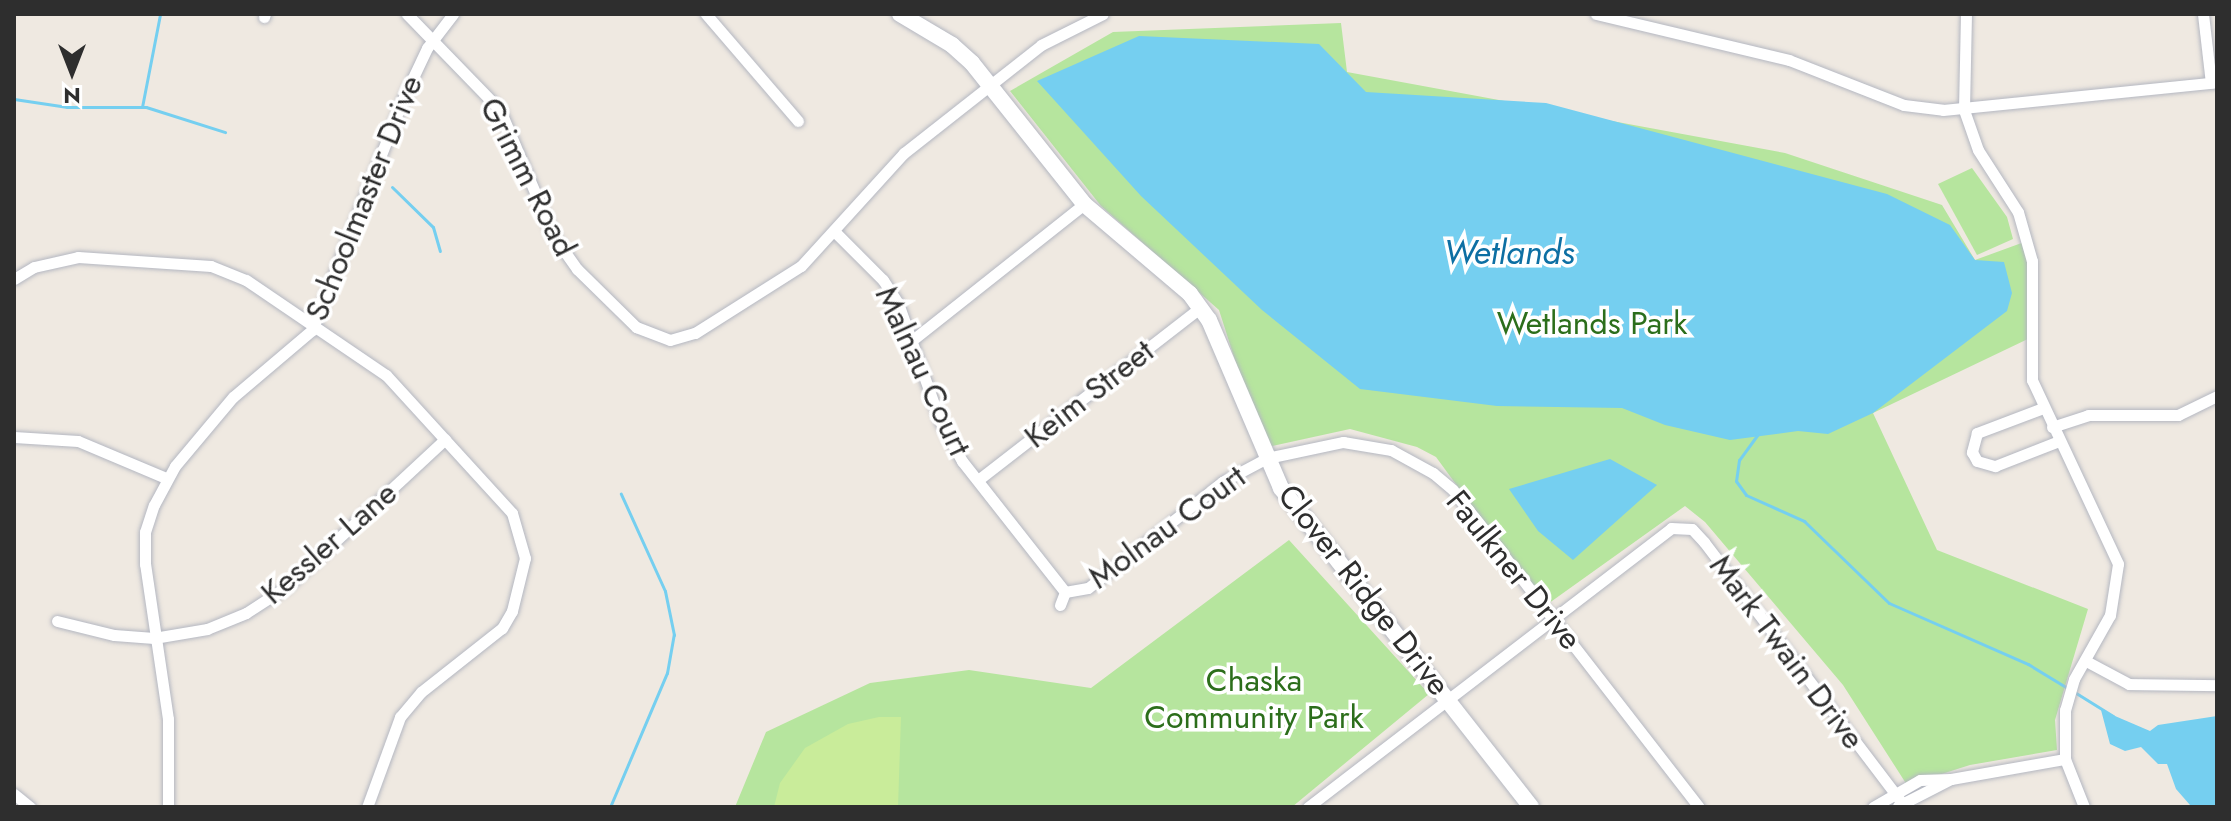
<!DOCTYPE html>
<style>
body{margin:0}
#map{position:relative;width:2231px;height:821px;overflow:hidden;background:#efe9e1;font-family:Jost,sans-serif}
div>[style]{position:absolute}
.green>*{inset:0;background:#b6e59e}
.pitch>*{inset:0;background:#c9ec9a}
.water>*{inset:0;background:#75cff0}
.stream>*{height:3px;margin:-1.5px;padding:0 1.5px;transform-origin:1.5px;border-radius:1.5px;background:#75cff0}
.roads{filter:drop-shadow(0 0 2px #b4b7c1) drop-shadow(0 0 2px #b4b7c1)}
.street>*{height:11px;margin:-5.5px;padding:0 5.5px;transform-origin:5.5px;border-radius:5.5px;background:#fff}
.secondary>*{height:16px;margin:-8px;padding:0 8px;transform-origin:8px;border-radius:8px;background:#fff}
span{translate:-50% -50%;white-space:nowrap;text-align:center;line-height:1.15;-webkit-text-stroke:7px #fff;paint-order:stroke}
.street-label{font-size:32px;color:#2e2e2e}
.park-label{font-size:32px;color:#2c6e1b}
.water-label{font-size:34px;color:#0d6fa3;font-style:italic}
.frame{position:absolute;inset:0;border:16px solid #2e2e2e;pointer-events:none}
.north{position:absolute;left:32px;top:32px;width:80px;height:80px;-webkit-text-stroke:6px #fff;paint-order:stroke;rotate:180deg;font-size:22px;font-weight:700;line-height:32px;text-align:center;color:#2e2e2e}
.north::after{content:'';display:block;margin:auto;width:28px;height:36px;background:#2e2e2e;clip-path:polygon(50% 0,100% 100%,50% 72%,0 100%)}
</style>
<div id="map">
<div class="green">
<div style="clip-path:polygon(1341px 23px,1347px 72px,1785px 153px,1942px 205px,1975px 260px,2027px 241px,2030px 338px,1873px 413px,1937px 550px,2088px 609px,2055px 720px,2057px 750px,1970px 765px,1907px 785px,1843px 685px,1705px 522px,1685px 506px,1545px 606px,1436px 457px,1417px 447px,1350px 429px,1263px 448px,1219px 310px,1101px 206px,1010px 91px,1113px 32px)"></div>
<div style="clip-path:polygon(1972px 168px,2007px 217px,2013px 239px,1977px 255px,1938px 184px)"></div>
<div style="clip-path:polygon(1289px 540px,1429px 694px,1292px 807px,735px 807px,766px 732px,870px 683px,969px 670px,1091px 688px)"></div>
</div>
<div class="pitch">
<div style="clip-path:polygon(879px 717px,901px 717px,898px 807px,774px 807px,780px 783px,805px 748px,848px 724px)"></div>
</div>
<div class="water">
<div style="clip-path:polygon(1139px 36px,1319px 44px,1366px 92px,1546px 103px,1887px 194px,1950px 225px,1975px 260px,2004px 262px,2012px 293px,2007px 311px,1873px 413px,1828px 434px,1798px 431px,1730px 440px,1665px 425px,1622px 408px,1497px 406px,1360px 389px,1262px 310px,1141px 196px,1037px 81px)"></div>
<div style="clip-path:polygon(1610px 459px,1657px 485px,1573px 560px,1538px 531px,1509px 489px)"></div>
<div style="clip-path:polygon(2101px 710px,2150px 731px,2158px 725px,2217px 716px,2217px 807px,2190px 805px,2176px 789px,2167px 764px,2158px 764px,2141px 747px,2125px 751px,2110px 744px)"></div>
</div>
<div class="stream">
<div style="left:14px;top:99px;width:54px;rotate:8.6deg"></div>
<div style="left:67px;top:107px;width:79px"></div>
<div style="left:146px;top:107px;width:83px;rotate:17.6deg"></div>
<div style="left:142px;top:107px;width:95px;rotate:-79deg"></div>
<div style="left:392px;top:187px;width:57px;rotate:44.3deg"></div>
<div style="left:433px;top:227px;width:25px;rotate:74deg"></div>
<div style="left:1758px;top:434px;width:32px;rotate:126deg"></div>
<div style="left:1739px;top:460px;width:21px;rotate:98deg"></div>
<div style="left:1736px;top:481px;width:17px;rotate:54deg"></div>
<div style="left:1746px;top:495px;width:64px;rotate:24.1deg"></div>
<div style="left:1804px;top:521px;width:118px;rotate:44deg"></div>
<div style="left:1889px;top:603px;width:152px;rotate:23.7deg"></div>
<div style="left:2028px;top:664px;width:48px;rotate:31.4deg"></div>
<div style="left:2076px;top:693px;width:44px;rotate:31.9deg"></div>
<div style="left:610px;top:807px;width:146px;rotate:-67deg"></div>
<div style="left:667px;top:673px;width:39px;rotate:-80deg"></div>
<div style="left:674px;top:635px;width:45px;rotate:-101.6deg"></div>
<div style="left:665px;top:591px;width:107px;rotate:-114.4deg"></div>
</div>
<div class="roads">
<div class="street">
<div style="left:407px;top:14px;width:134px;rotate:45.9deg"></div>
<div style="left:500px;top:110px;width:136px;rotate:67deg"></div>
<div style="left:553px;top:235px;width:42px;rotate:54.8deg"></div>
<div style="left:577px;top:269px;width:83px;rotate:44.5deg"></div>
<div style="left:636px;top:327px;width:36px;rotate:21deg"></div>
<div style="left:670px;top:340px;width:26px;rotate:-16deg"></div>
<div style="left:695px;top:333px;width:125px;rotate:-32.3deg"></div>
<div style="left:801px;top:266px;width:153px;rotate:-47.7deg"></div>
<div style="left:904px;top:153px;width:174px;rotate:-38.2deg"></div>
<div style="left:1041px;top:45px;width:69px;rotate:-26.6deg"></div>
<div style="left:706px;top:14px;width:141px;rotate:49.3deg"></div>
<div style="left:1596px;top:14px;width:198px;rotate:13.4deg"></div>
<div style="left:1789px;top:60px;width:123px;rotate:21.4deg"></div>
<div style="left:1904px;top:105px;width:39px;rotate:7deg"></div>
<div style="left:1943px;top:110px;width:275px;rotate:-5.8deg"></div>
<div style="left:1966px;top:14px;width:96px;rotate:91.2deg"></div>
<div style="left:1964px;top:110px;width:42px;rotate:70.7deg"></div>
<div style="left:1978px;top:150px;width:74px;rotate:57.2deg"></div>
<div style="left:2018px;top:212px;width:51px;rotate:74.1deg"></div>
<div style="left:2032px;top:261px;width:119px;rotate:90deg"></div>
<div style="left:2032px;top:380px;width:203px;rotate:64.9deg"></div>
<div style="left:2118px;top:564px;width:52px;rotate:98.9deg"></div>
<div style="left:2110px;top:615px;width:73px;rotate:119.4deg"></div>
<div style="left:2074px;top:679px;width:32px;rotate:106deg"></div>
<div style="left:2065px;top:710px;width:49px;rotate:90deg"></div>
<div style="left:2065px;top:759px;width:52px;rotate:68.4deg"></div>
<div style="left:2203px;top:14px;width:69px;rotate:83.4deg"></div>
<div style="left:264px;top:17px;width:3px;rotate:-72deg"></div>
<div style="left:834px;top:231px;width:69px;rotate:45deg"></div>
<div style="left:883px;top:280px;width:27px;rotate:57deg"></div>
<div style="left:898px;top:303px;width:125px;rotate:70.4deg"></div>
<div style="left:940px;top:421px;width:46px;rotate:61.2deg"></div>
<div style="left:962px;top:461px;width:167px;rotate:51.8deg"></div>
<div style="left:14px;top:279px;width:23px;rotate:-31deg"></div>
<div style="left:34px;top:267px;width:45px;rotate:-12.8deg"></div>
<div style="left:78px;top:257px;width:133px;rotate:3.9deg"></div>
<div style="left:211px;top:266px;width:38px;rotate:22deg"></div>
<div style="left:246px;top:280px;width:169px;rotate:34.2deg"></div>
<div style="left:386px;top:375px;width:187px;rotate:47.6deg"></div>
<div style="left:512px;top:513px;width:47px;rotate:73.9deg"></div>
<div style="left:525px;top:558px;width:55px;rotate:103.8deg"></div>
<div style="left:512px;top:611px;width:20px;rotate:120deg"></div>
<div style="left:502px;top:628px;width:103px;rotate:141.7deg"></div>
<div style="left:421px;top:692px;width:33px;rotate:130deg"></div>
<div style="left:400px;top:717px;width:96px;rotate:110.1deg"></div>
<div style="left:915px;top:338px;width:216px;rotate:-38.4deg"></div>
<div style="left:2043px;top:408px;width:71px;rotate:159.3deg"></div>
<div style="left:1977px;top:433px;width:20px;rotate:105deg"></div>
<div style="left:1972px;top:452px;width:10px;rotate:61deg"></div>
<div style="left:1977px;top:461px;width:19px;rotate:16deg"></div>
<div style="left:1995px;top:466px;width:69px;rotate:-21.3deg"></div>
<div style="left:2052px;top:427px;width:38px;rotate:-18deg"></div>
<div style="left:2088px;top:415px;width:90px"></div>
<div style="left:2178px;top:415px;width:43px;rotate:-26deg"></div>
<div style="left:14px;top:437px;width:64px;rotate:3.6deg"></div>
<div style="left:78px;top:441px;width:95px;rotate:22.8deg"></div>
<div style="left:978px;top:480px;width:281px;rotate:-37.8deg"></div>
<div style="left:1065px;top:592px;width:23px;rotate:-10deg"></div>
<div style="left:1088px;top:588px;width:171px;rotate:-38.3deg"></div>
<div style="left:1222px;top:482px;width:51px;rotate:-28.1deg"></div>
<div style="left:1267px;top:458px;width:78px;rotate:-11.9deg"></div>
<div style="left:1343px;top:442px;width:49px;rotate:9.5deg"></div>
<div style="left:1391px;top:450px;width:48px;rotate:28.7deg"></div>
<div style="left:1433px;top:473px;width:26px;rotate:40deg"></div>
<div style="left:1453px;top:490px;width:401px;rotate:52.2deg"></div>
<div style="left:1060px;top:605px;width:14px;rotate:-69deg"></div>
<div style="left:57px;top:621px;width:59px;rotate:13.8deg"></div>
<div style="left:114px;top:635px;width:40px;rotate:4.3deg"></div>
<div style="left:154px;top:638px;width:54px;rotate:-9.6deg"></div>
<div style="left:207px;top:629px;width:42px;rotate:-22.3deg"></div>
<div style="left:246px;top:613px;width:48px;rotate:-33deg"></div>
<div style="left:286px;top:587px;width:217px;rotate:-42.9deg"></div>
<div style="left:2086px;top:661px;width:49px;rotate:28.1deg"></div>
<div style="left:2129px;top:684px;width:88px;rotate:0.7deg"></div>
<div style="left:14px;top:794px;width:21px;rotate:39deg"></div>
<div style="left:1898px;top:806px;width:59px;rotate:-27deg"></div>
<div style="left:1951px;top:779px;width:116px;rotate:-10deg"></div>
<div style="left:168px;top:807px;width:88px;rotate:-90deg"></div>
<div style="left:168px;top:719px;width:157px;rotate:-98.4deg"></div>
<div style="left:145px;top:564px;width:32px;rotate:-90deg"></div>
<div style="left:145px;top:532px;width:28px;rotate:-72deg"></div>
<div style="left:154px;top:505px;width:44px;rotate:-61.7deg"></div>
<div style="left:175px;top:466px;width:90px;rotate:-50deg"></div>
<div style="left:233px;top:397px;width:104px;rotate:-40.3deg"></div>
<div style="left:312px;top:330px;width:246px;rotate:-68.5deg"></div>
<div style="left:402px;top:101px;width:59px;rotate:-64.7deg"></div>
<div style="left:427px;top:48px;width:43px;rotate:-52.6deg"></div>
<div style="left:1308px;top:807px;width:458px;rotate:-37.5deg"></div>
<div style="left:1671px;top:528px;width:21px;rotate:3deg"></div>
<div style="left:1692px;top:529px;width:18px;rotate:47deg"></div>
<div style="left:1704px;top:542px;width:333px;rotate:52.8deg"></div>
<div style="left:1873px;top:807px;width:54px;rotate:-29.9deg"></div>
<div style="left:1920px;top:780px;width:31px;rotate:-2deg"></div>
</div>
<div class="secondary">
<div style="left:900px;top:14px;width:61px;rotate:30.8deg"></div>
<div style="left:952px;top:45px;width:27px;rotate:42deg"></div>
<div style="left:972px;top:63px;width:180px;rotate:51.5deg"></div>
<div style="left:1084px;top:204px;width:139px;rotate:40.3deg"></div>
<div style="left:1190px;top:294px;width:32px;rotate:54deg"></div>
<div style="left:1209px;top:320px;width:183px;rotate:66.8deg"></div>
<div style="left:1281px;top:488px;width:405px;rotate:51.9deg"></div>
</div>
</div>
<div class="street-label">
<span style="left:528px;top:177px;rotate:63deg">Grimm Road</span>
<span style="left:364px;top:198px;rotate:-68deg">Schoolmaster Drive</span>
<span style="left:923px;top:371px;rotate:65deg">Malnau Court</span>
<span style="left:1089px;top:394px;rotate:-38deg">Keim Street</span>
<span style="left:1167px;top:527px;rotate:-36deg">Molnau Court</span>
<span style="left:329px;top:543px;rotate:-41deg">Kessler Lane</span>
<span style="left:1514px;top:570px;rotate:51deg">Faulkner Drive</span>
<span style="left:1364px;top:590px;rotate:52deg">Clover Ridge Drive</span>
<span style="left:1787px;top:652px;rotate:53deg">Mark Twain Drive</span>
</div>
<div class="park-label">
<span style="left:1592px;top:323px">Wetlands Park</span>
<span style="left:1254px;top:699px">Chaska<br>Community Park</span>
</div>
<div class="water-label">
<span style="left:1509px;top:253px">Wetlands</span>
</div>
<div class="frame"></div>
<div class="north">N</div>
</div>
